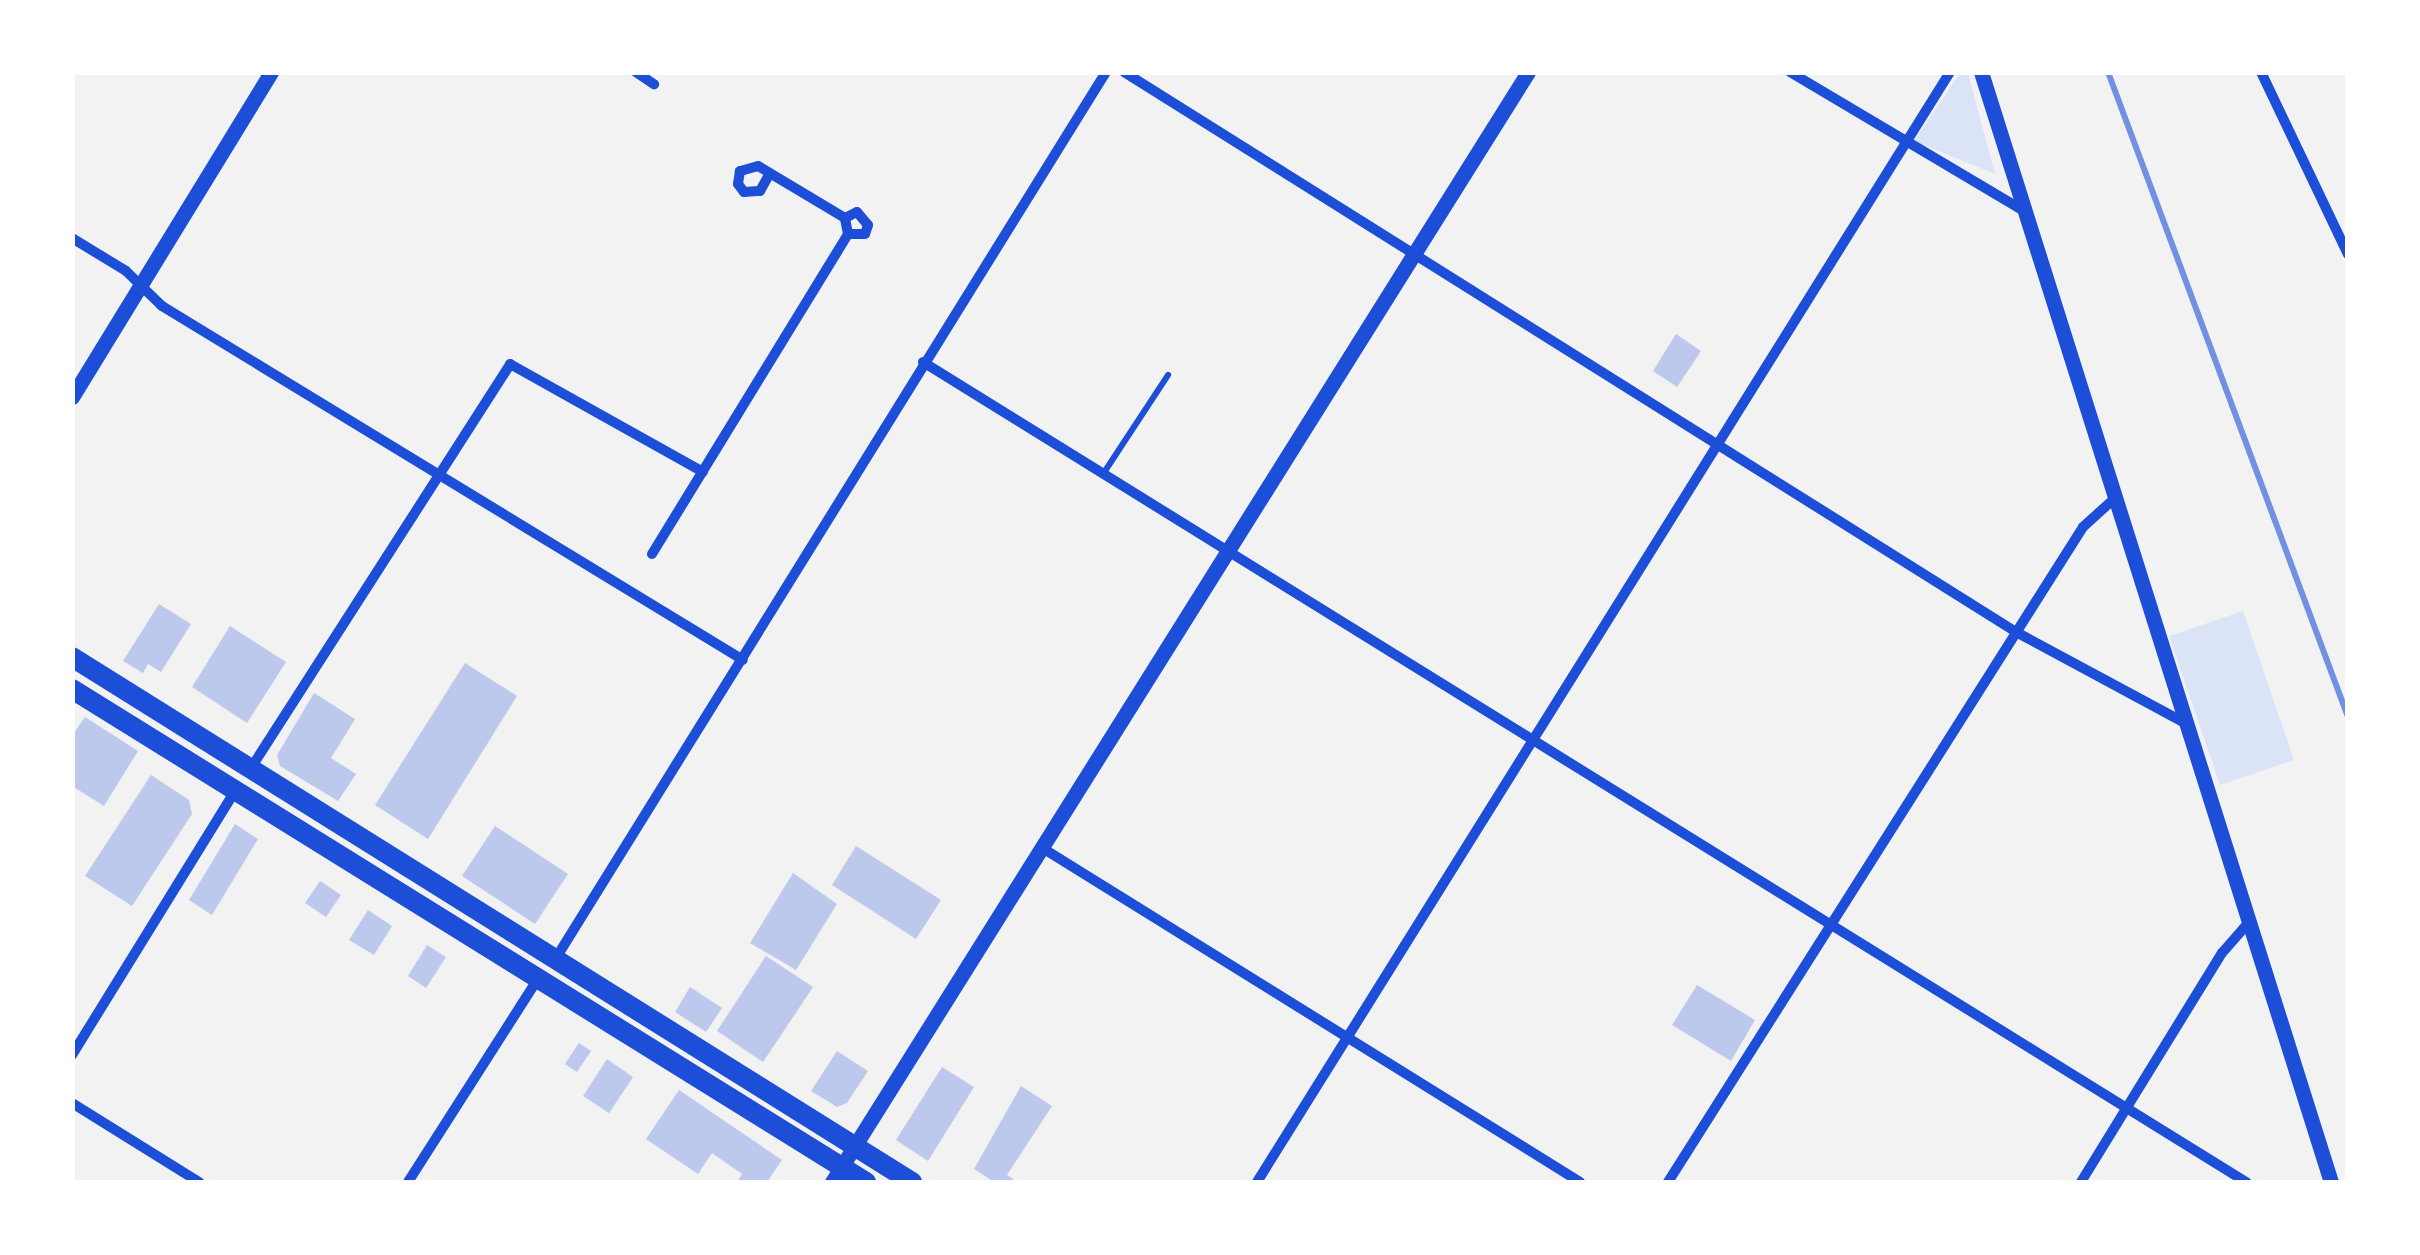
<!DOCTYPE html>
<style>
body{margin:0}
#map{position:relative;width:2420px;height:1255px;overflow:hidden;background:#f2f2f2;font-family:Spectral,serif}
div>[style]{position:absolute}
.green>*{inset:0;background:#dbe4f7}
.building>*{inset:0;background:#bdc9ec}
.service>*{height:6px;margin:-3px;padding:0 3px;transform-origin:3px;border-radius:3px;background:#1d4ed8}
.minor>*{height:10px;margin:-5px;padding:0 5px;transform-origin:5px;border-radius:5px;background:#1d4ed8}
.tertiary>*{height:15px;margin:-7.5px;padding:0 7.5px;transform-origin:7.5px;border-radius:7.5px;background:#1d4ed8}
.primary>*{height:20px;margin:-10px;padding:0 10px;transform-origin:10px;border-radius:10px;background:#1d4ed8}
.rail>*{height:6px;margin:-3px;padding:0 3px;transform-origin:3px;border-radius:3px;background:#7290e2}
span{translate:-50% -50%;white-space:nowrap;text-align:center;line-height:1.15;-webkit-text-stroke:8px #fff;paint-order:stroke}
.frame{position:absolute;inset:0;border:75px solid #fff;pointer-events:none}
</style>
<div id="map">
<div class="green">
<div style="clip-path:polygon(1960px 73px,1968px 73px,1995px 174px,1914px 141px)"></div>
<div style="clip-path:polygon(2243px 611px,2294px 760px,2220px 785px,2169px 636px)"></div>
</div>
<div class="building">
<div style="clip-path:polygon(1676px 334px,1701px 351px,1677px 387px,1653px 371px)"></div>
<div style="clip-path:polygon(159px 604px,191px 624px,161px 672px,148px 664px,143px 673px,123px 661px)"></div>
<div style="clip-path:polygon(230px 626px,286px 662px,247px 723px,192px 687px)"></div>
<div style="clip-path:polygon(465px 663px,517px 696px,428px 839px,375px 805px)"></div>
<div style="clip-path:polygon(314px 693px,355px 719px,331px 758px,356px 774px,338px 801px,280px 766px,277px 755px)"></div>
<div style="clip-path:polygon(85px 717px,138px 751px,104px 806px,72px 786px,72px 736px)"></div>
<div style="clip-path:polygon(151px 775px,189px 800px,192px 814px,132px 906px,85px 876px)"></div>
<div style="clip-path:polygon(235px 824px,258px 839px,212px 915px,189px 900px)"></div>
<div style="clip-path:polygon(495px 826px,568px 874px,535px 924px,462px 876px)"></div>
<div style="clip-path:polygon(856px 846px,941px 900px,916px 939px,832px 885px)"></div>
<div style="clip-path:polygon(793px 873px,837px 904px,796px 970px,750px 943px)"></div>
<div style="clip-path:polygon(320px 881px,341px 895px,326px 917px,305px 903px)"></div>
<div style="clip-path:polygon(368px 910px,392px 926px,374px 955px,349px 940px)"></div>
<div style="clip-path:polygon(427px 945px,446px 957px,426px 988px,408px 976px)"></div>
<div style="clip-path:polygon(766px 956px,813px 987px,763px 1062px,717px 1031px)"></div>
<div style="clip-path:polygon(1697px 985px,1755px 1020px,1731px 1061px,1672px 1025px)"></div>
<div style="clip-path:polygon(690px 987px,722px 1008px,706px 1032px,675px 1012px)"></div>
<div style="clip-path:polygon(579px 1043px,591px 1051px,577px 1072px,565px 1064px)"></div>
<div style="clip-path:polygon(837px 1051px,868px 1071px,847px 1103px,837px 1107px,811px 1091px)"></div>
<div style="clip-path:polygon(607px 1059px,633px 1077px,609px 1113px,583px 1096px)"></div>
<div style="clip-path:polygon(942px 1067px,974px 1087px,928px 1161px,896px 1140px)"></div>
<div style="clip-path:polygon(1021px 1086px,1052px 1106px,1007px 1175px,1017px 1182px,994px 1182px,974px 1169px)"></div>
<div style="clip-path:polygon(679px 1090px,782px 1160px,767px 1182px,737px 1182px,742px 1174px,712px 1153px,698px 1174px,646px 1139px)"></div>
</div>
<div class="service">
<div style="left:1105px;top:471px;width:115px;rotate:-56.7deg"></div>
</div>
<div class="minor">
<div style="left:636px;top:72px;width:22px;rotate:34deg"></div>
<div style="left:1124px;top:72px;width:1053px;rotate:32.12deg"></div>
<div style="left:2016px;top:632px;width:192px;rotate:28.3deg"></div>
<div style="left:1790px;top:72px;width:269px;rotate:30.7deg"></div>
<div style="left:2261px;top:72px;width:202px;rotate:64.5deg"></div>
<div style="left:845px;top:218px;width:13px;rotate:-27deg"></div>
<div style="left:857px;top:212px;width:17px;rotate:50deg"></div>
<div style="left:868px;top:225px;width:9px;rotate:108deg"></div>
<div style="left:865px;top:234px;width:17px;rotate:180deg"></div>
<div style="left:72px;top:238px;width:63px;rotate:31.4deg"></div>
<div style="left:126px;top:271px;width:50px;rotate:44.2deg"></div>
<div style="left:162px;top:306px;width:680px;rotate:31.35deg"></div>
<div style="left:923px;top:362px;width:1557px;rotate:31.79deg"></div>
<div style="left:652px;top:554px;width:375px;rotate:-58.5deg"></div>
<div style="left:848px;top:234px;width:16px;rotate:-101deg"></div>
<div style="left:845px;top:218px;width:101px;rotate:-149.1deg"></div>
<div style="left:758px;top:166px;width:19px;rotate:164deg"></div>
<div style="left:740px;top:171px;width:13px;rotate:99deg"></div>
<div style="left:738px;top:184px;width:10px;rotate:53deg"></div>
<div style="left:744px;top:192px;width:16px;rotate:-4deg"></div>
<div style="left:760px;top:191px;width:18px;rotate:-61deg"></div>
<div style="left:251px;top:768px;width:480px;rotate:-57.3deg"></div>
<div style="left:510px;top:364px;width:221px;rotate:29.2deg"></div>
<div style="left:1044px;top:849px;width:631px;rotate:31.85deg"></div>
<div style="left:556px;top:958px;width:1043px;rotate:-58.17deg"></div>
<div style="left:72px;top:1055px;width:310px;rotate:-58.3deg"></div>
<div style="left:72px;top:1103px;width:150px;rotate:31.9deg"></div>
<div style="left:408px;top:1182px;width:240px;rotate:-57.4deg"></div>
<div style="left:1257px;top:1182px;width:1309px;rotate:-58.02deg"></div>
<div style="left:1668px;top:1182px;width:775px;rotate:-57.64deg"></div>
<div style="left:2083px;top:527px;width:43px;rotate:-42.2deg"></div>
<div style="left:2081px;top:1182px;width:269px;rotate:-58.4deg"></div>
<div style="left:2222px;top:953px;width:43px;rotate:-48.8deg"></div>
</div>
<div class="tertiary">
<div style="left:1981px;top:72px;width:1164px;rotate:72.5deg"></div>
<div style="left:72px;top:397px;width:381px;rotate:-58.5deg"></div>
<div style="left:832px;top:1182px;width:1310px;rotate:-57.91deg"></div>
</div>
<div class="primary">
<div style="left:72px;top:657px;width:991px;rotate:32.01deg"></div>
<div style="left:72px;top:689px;width:935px;rotate:31.84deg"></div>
</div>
<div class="rail">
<div style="left:2108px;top:72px;width:688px;rotate:69.59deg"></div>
</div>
<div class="frame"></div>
</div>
